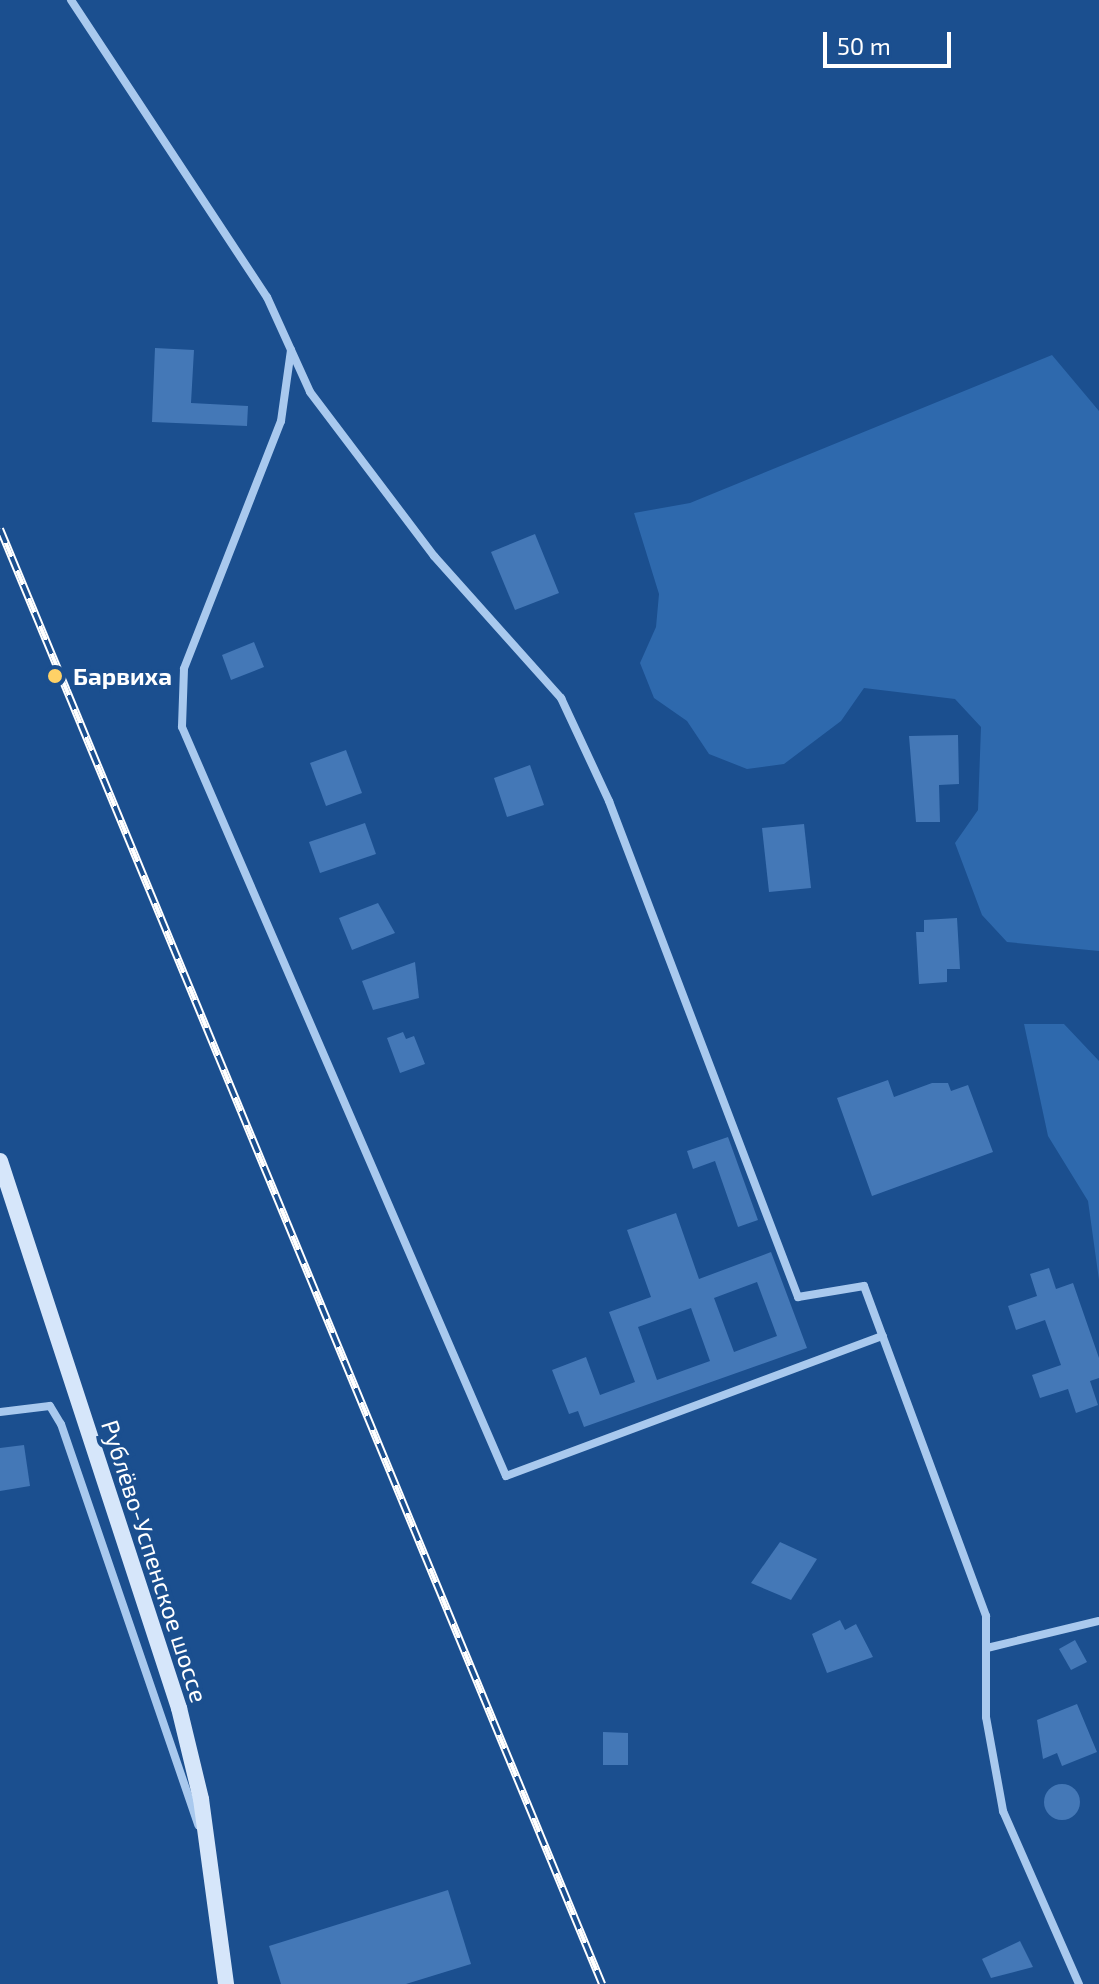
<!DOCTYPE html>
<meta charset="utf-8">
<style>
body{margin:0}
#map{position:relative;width:1099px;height:1984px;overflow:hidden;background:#1b4f8f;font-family:"Exo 2",sans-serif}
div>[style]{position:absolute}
.green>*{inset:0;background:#2e69ad}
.building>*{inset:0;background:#4478b7}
.round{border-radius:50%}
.street>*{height:8px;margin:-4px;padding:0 4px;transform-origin:4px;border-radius:4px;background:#a9c9ee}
.secondary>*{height:16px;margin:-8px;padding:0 8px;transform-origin:8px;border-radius:8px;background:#d6e6fa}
.rail>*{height:8px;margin-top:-4px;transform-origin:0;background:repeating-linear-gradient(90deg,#1b4f8f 0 15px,#fff 0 30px);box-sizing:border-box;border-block:2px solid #fff}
.dots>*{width:22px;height:22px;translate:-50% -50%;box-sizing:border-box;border:4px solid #1b4f8f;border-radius:50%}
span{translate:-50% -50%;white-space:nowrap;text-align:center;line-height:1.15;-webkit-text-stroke:8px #1b4f8f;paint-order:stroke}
.poi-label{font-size:24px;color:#fff;font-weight:700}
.left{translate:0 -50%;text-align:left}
.street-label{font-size:24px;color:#fff}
.scale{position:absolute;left:823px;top:32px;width:128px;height:36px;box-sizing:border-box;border:4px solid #fff;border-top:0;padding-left:10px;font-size:24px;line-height:28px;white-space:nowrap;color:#fff;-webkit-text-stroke:6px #1b4f8f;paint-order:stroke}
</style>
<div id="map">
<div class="green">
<div style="clip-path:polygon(1052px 355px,1099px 411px,1099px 951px,1007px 942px,982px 915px,955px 843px,978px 810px,981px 727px,955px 699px,864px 688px,841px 721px,784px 764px,747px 769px,709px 754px,687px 721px,654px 698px,640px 663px,656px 627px,659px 594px,634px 513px,690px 503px)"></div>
<div style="clip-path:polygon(1024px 1024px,1064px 1024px,1099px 1061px,1099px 1280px,1088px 1201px,1048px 1136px)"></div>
</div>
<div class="building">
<div style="clip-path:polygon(155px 348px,194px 350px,191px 403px,248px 406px,247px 426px,152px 422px)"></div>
<div style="clip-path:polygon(535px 534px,559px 593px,515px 610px,491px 552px)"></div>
<div style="clip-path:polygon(254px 642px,264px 667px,231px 680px,222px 655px)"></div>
<div style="clip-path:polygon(958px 735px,959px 784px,939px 785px,940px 822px,916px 822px,909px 736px)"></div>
<div style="clip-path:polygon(346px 750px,362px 793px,326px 806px,310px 763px)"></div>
<div style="clip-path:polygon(530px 765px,544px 805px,507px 817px,494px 778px)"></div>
<div style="clip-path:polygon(365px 823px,376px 854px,320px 873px,309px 842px)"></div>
<div style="clip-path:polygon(804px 824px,811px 888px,769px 892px,762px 828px)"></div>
<div style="clip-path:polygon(378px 903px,395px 933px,352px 950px,339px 918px)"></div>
<div style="clip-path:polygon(957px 918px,960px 969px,947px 969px,947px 982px,919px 984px,916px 932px,924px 932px,924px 920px)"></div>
<div style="clip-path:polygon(415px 962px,419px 998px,373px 1010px,362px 981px)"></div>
<div style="clip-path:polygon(403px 1032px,406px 1039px,414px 1036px,425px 1064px,400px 1073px,387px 1038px)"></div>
<div style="clip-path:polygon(888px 1080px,894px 1097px,932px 1083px,948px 1083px,951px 1091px,968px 1085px,993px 1152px,872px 1196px,837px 1098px)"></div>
<div style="clip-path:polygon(728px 1137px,758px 1220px,738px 1227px,715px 1161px,693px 1169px,687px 1151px)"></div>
<div style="clip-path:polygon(evenodd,676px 1213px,699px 1279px,771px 1252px,807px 1348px,584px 1427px,578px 1411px,569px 1414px,552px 1370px,586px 1357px,600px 1395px,635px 1382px,609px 1312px,651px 1297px,627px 1230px,676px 1213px,757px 1282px,777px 1336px,734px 1352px,714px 1298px,757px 1282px,676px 1213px,691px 1308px,710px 1361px,657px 1380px,638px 1327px,691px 1308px)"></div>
<div style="clip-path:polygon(1049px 1268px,1056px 1289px,1073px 1283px,1099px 1358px,1099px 1378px,1090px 1381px,1098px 1405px,1076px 1413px,1068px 1389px,1040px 1398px,1032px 1375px,1061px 1365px,1045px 1320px,1016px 1330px,1008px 1306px,1037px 1296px,1030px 1274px)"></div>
<div style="clip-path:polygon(24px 1445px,30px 1486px,0 1491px,0 1448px)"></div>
<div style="clip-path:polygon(780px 1542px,817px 1559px,791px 1600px,751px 1583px)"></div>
<div style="clip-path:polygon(840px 1620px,845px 1630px,856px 1624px,873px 1657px,827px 1673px,812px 1634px)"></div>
<div style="clip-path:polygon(1075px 1640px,1087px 1662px,1071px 1670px,1059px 1649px)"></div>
<div style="clip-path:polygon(1077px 1704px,1097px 1752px,1062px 1766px,1057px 1753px,1043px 1759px,1037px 1720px)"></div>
<div style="clip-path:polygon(603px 1732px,628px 1733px,628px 1765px,603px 1765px)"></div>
<div class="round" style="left:1044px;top:1784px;width:36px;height:36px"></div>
<div style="clip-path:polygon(448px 1890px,471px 1964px,406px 1984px,281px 1984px,269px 1946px)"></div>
<div style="clip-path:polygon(1020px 1941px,1033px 1967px,991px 1978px,982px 1959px)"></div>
</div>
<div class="street">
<div style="left:71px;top:0;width:356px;rotate:56.6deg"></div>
<div style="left:267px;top:297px;width:104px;rotate:65.6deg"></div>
<div style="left:310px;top:392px;width:206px;rotate:52.9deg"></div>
<div style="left:434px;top:556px;width:191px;rotate:48.2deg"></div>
<div style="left:561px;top:698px;width:114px;rotate:65deg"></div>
<div style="left:609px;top:801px;width:531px;rotate:69.14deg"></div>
<div style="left:798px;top:1297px;width:67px;rotate:-9.5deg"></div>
<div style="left:864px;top:1286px;width:352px;rotate:69.7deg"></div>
<div style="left:986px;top:1616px;width:101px;rotate:90deg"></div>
<div style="left:986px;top:1717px;width:96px;rotate:79.7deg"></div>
<div style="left:1003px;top:1811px;width:189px;rotate:66.3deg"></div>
<div style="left:291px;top:350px;width:72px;rotate:98deg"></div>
<div style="left:281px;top:421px;width:266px;rotate:111.4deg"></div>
<div style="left:184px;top:669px;width:58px;rotate:92deg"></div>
<div style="left:182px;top:727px;width:816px;rotate:66.61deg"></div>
<div style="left:506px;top:1476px;width:402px;rotate:-20.4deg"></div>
<div style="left:0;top:1412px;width:50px;rotate:-6.8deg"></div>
<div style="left:50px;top:1406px;width:21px;rotate:59deg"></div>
<div style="left:61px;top:1424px;width:424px;rotate:71.1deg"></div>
<div style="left:987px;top:1648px;width:115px;rotate:-13.6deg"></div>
</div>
<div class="secondary">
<div style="left:0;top:1161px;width:576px;rotate:71.88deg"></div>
<div style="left:179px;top:1708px;width:94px;rotate:76.4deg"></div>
<div style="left:201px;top:1799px;width:187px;rotate:82.3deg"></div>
</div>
<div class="rail">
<div style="left:0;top:529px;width:1575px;rotate:67.52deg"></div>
</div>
<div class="dots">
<div style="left:55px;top:676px;background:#ffd166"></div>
</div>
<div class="poi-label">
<span class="left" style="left:73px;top:676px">Барвиха</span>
</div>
<div class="street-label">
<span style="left:155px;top:1561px;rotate:72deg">Рублёво-Успенское шоссе</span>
</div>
<div class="scale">50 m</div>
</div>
